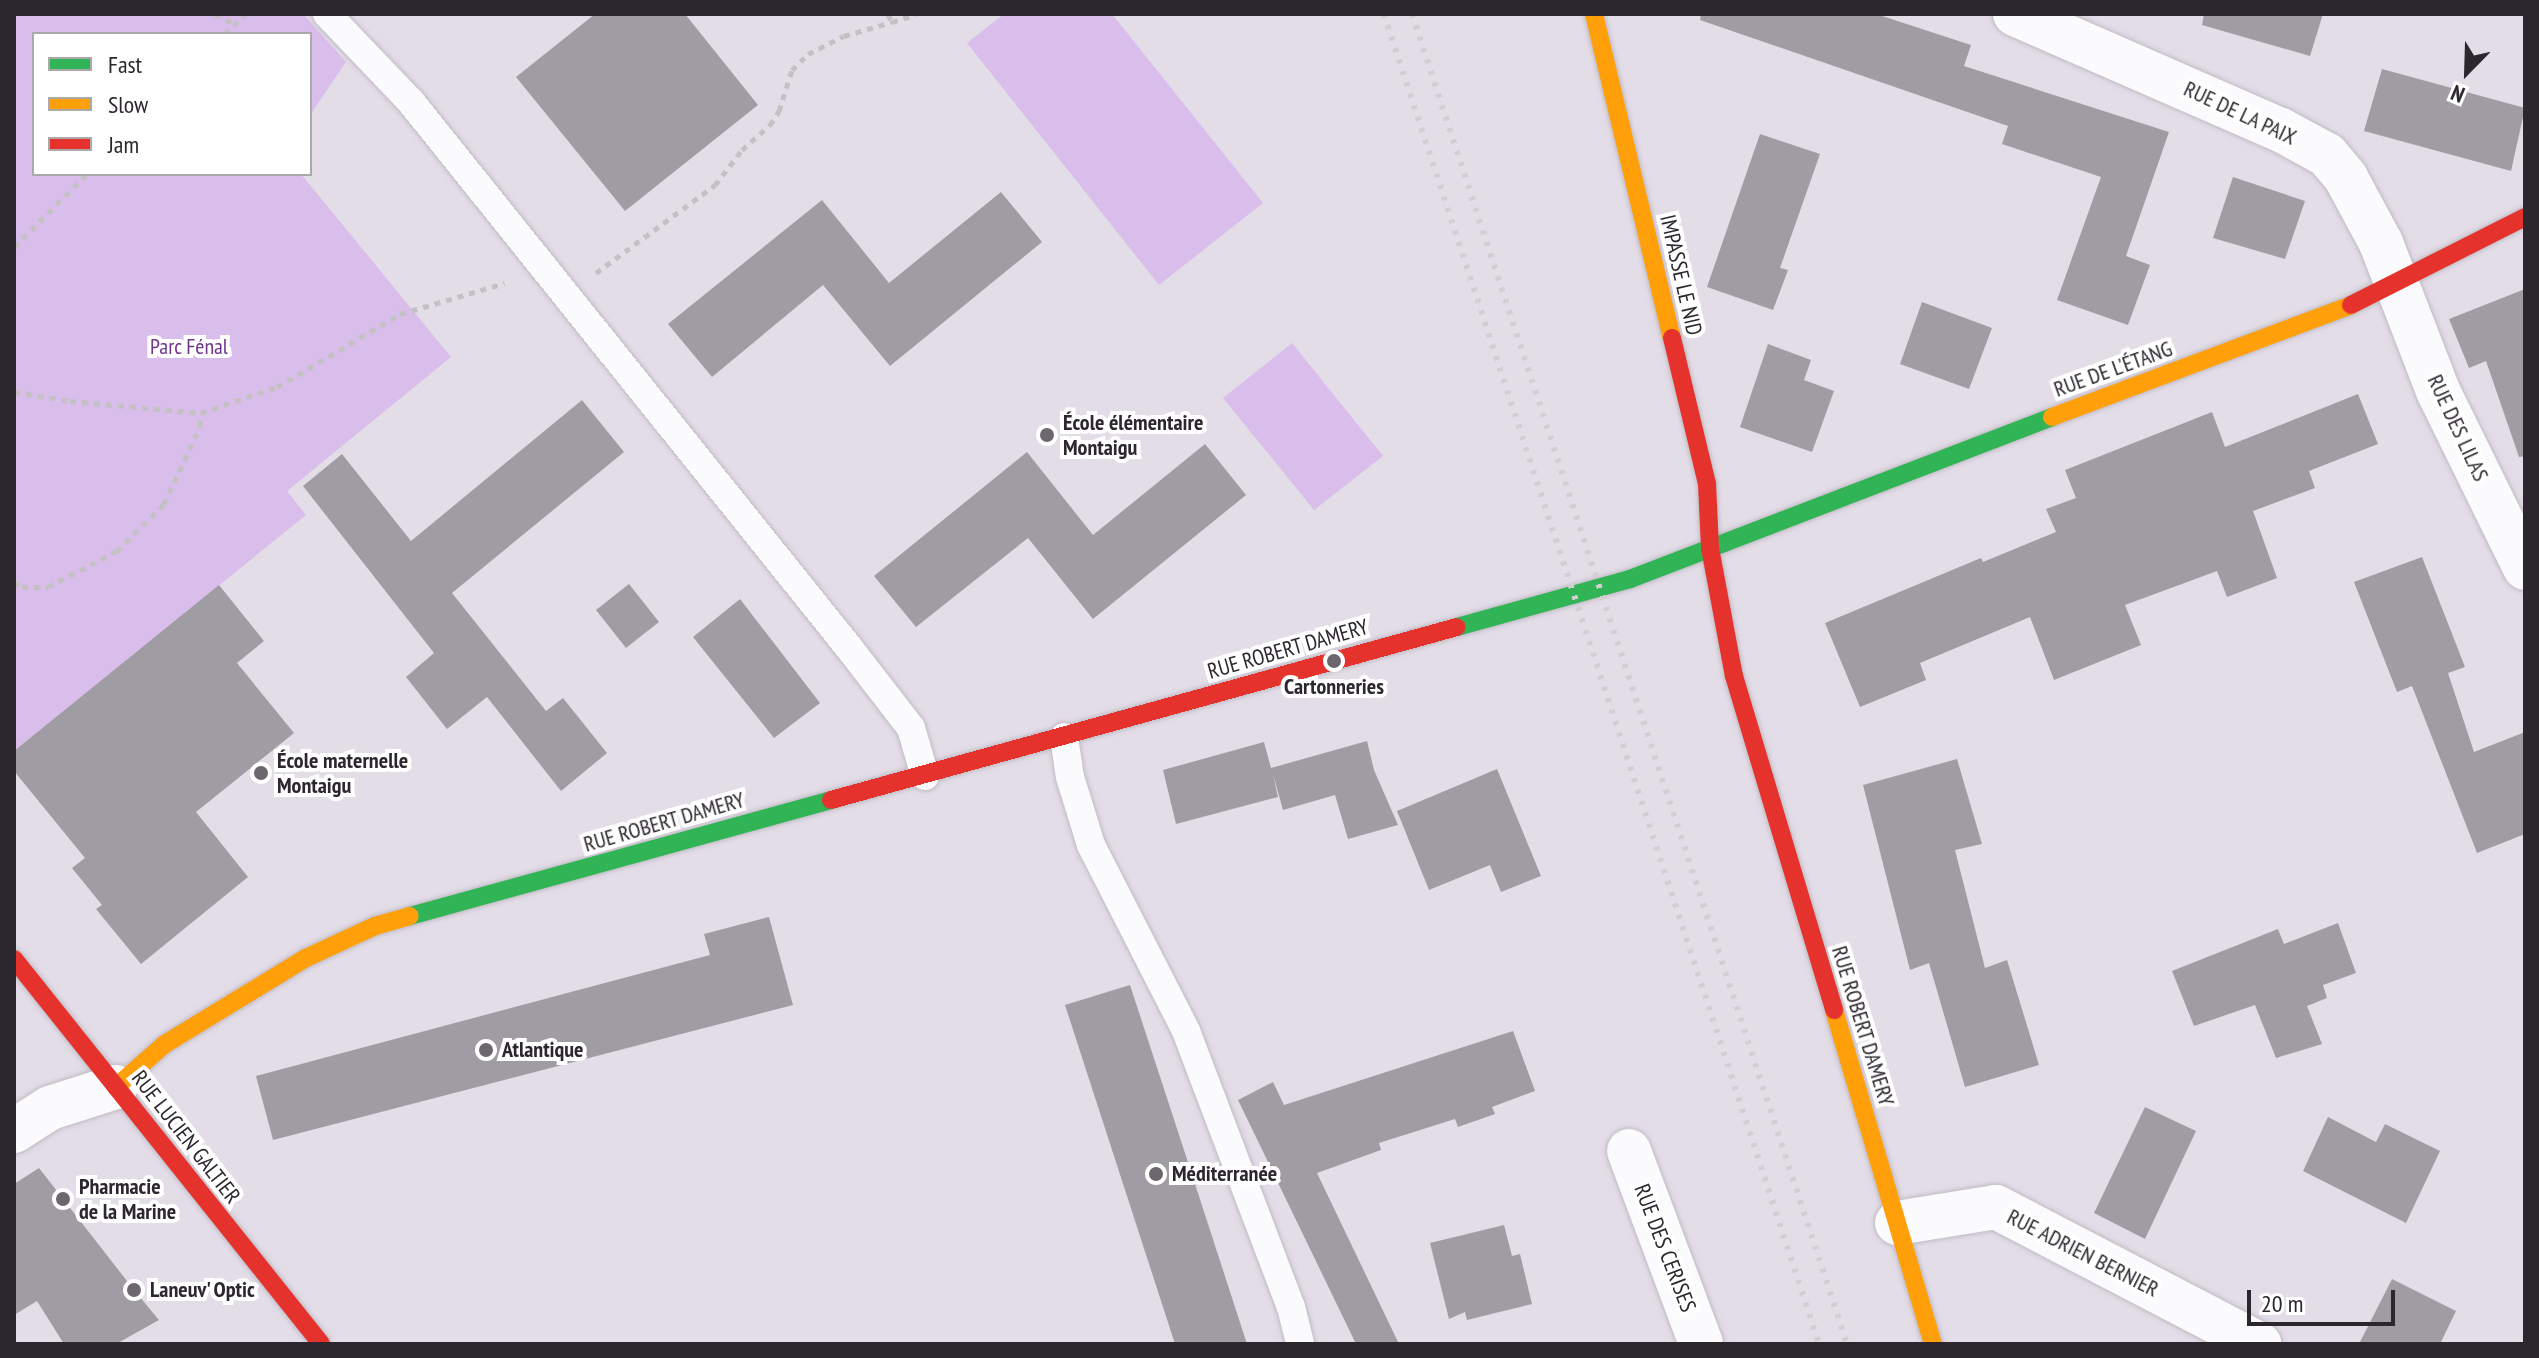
<!DOCTYPE html>
<meta charset="utf-8">
<style>
body{margin:0}
#map{position:relative;width:2539px;height:1358px;overflow:hidden;background:#e3dde8;font-family:"PT Sans Narrow",sans-serif}
div>[style]{position:absolute}
.green>*{inset:0;background:#d9bdeb}
.building>*{inset:0;background:#a09ca4}
.path>*{height:5px;margin-top:-2.5px;transform-origin:0;background:repeating-linear-gradient(90deg,#c3c1c4 0 6px,transparent 0 12px)}
.roads{filter:drop-shadow(0 0 2px #c0bbc3) drop-shadow(0 0 2px #c0bbc3)}
.lane>*{height:28px;margin:-14px;padding:0 14px;transform-origin:14px;border-radius:14px;background:#fbfafc}
.street>*{height:44px;margin:-22px;padding:0 22px;transform-origin:22px;border-radius:22px;background:#fbfafc}
.fast>*{height:18px;margin:-9px;padding:0 9px;transform-origin:9px;border-radius:9px;background:#30b455}
.slow>*{height:18px;margin:-9px;padding:0 9px;transform-origin:9px;border-radius:9px;background:#ff9f0a}
.jam>*{height:18px;margin:-9px;padding:0 9px;transform-origin:9px;border-radius:9px;background:#e5322d}
.rail>*{height:6px;margin-top:-3px;transform-origin:0;background:repeating-linear-gradient(90deg,#d1cfd2 0 4px,transparent 0 12px)}
.dots>*{width:22px;height:22px;translate:-50% -50%;box-sizing:border-box;border:4px solid #fff;border-radius:50%}
span{translate:-50% -50%;white-space:nowrap;text-align:center;line-height:1.15;-webkit-text-stroke:8px #fff;paint-order:stroke}
.street-label{font-size:22px;color:#2c272e}
.park-label{font-size:22px;color:#6d358c}
.poi-label{font-size:22px;color:#2c272e;font-weight:700}
.left{translate:0 -50%;text-align:left}
.frame{position:absolute;inset:0;border:16px solid #2c272e;pointer-events:none}
.legend{position:absolute;left:32px;top:32px;width:280px;height:144px;box-sizing:border-box;background:#fff;border:2px solid #aba9ab;margin:0;padding:10px 14px;list-style:none;font-size:24px;color:#2c272e}
.legend li{display:flex;align-items:center;gap:16px;height:40px}
.legend b{width:40px;border:2px solid #aba9ab}
.north{position:absolute;left:2427px;top:32px;width:80px;height:80px;-webkit-text-stroke:6px #fff;paint-order:stroke;rotate:203deg;font-size:22px;font-weight:700;line-height:32px;text-align:center;color:#2c272e}
.north::after{content:'';display:block;margin:auto;width:28px;height:36px;background:#2c272e;clip-path:polygon(50% 0,100% 100%,50% 72%,0 100%)}
.scale{position:absolute;left:2247px;top:1290px;width:148px;height:36px;box-sizing:border-box;border:4px solid #2c272e;border-top:0;padding-left:10px;font-size:24px;line-height:28px;white-space:nowrap;color:#2c272e;-webkit-text-stroke:6px #fff;paint-order:stroke}
</style>
<div id="map">
<div class="green">
<div style="clip-path:polygon(14px 14px,303px 14px,346px 62px,310px 115px,310px 34px,34px 34px,34px 174px,301px 174px,451px 357px,287px 491px,306px 515px,14px 751px)"></div>
<div style="clip-path:polygon(1004px 14px,1112px 14px,1263px 203px,1159px 285px,967px 43px)"></div>
<div style="clip-path:polygon(1292px 343px,1383px 456px,1314px 510px,1223px 398px)"></div>
</div>
<div class="building">
<div style="clip-path:polygon(595px 14px,685px 14px,758px 105px,625px 211px,516px 77px)"></div>
<div style="clip-path:polygon(1701px 14px,1876px 14px,1971px 45px,1964px 66px,2169px 132px,2126px 256px,2150px 265px,2128px 325px,2057px 300px,2101px 177px,2002px 144px,2008px 126px,1700px 20px)"></div>
<div style="clip-path:polygon(2204px 14px,2323px 14px,2310px 56px,2202px 25px)"></div>
<div style="clip-path:polygon(2382px 69px,2525px 108px,2511px 171px,2364px 131px)"></div>
<div style="clip-path:polygon(1760px 134px,1820px 154px,1780px 268px,1788px 270px,1773px 310px,1707px 287px)"></div>
<div style="clip-path:polygon(2233px 177px,2305px 201px,2285px 259px,2213px 238px)"></div>
<div style="clip-path:polygon(1001px 192px,1042px 242px,890px 366px,823px 285px,712px 377px,668px 324px,822px 200px,889px 283px)"></div>
<div style="clip-path:polygon(2525px 289px,2525px 456px,2519px 457px,2486px 361px,2469px 368px,2449px 319px)"></div>
<div style="clip-path:polygon(1922px 302px,1992px 328px,1969px 389px,1900px 364px)"></div>
<div style="clip-path:polygon(1768px 344px,1811px 360px,1804px 380px,1834px 391px,1812px 452px,1740px 427px)"></div>
<div style="clip-path:polygon(2358px 394px,2378px 444px,2309px 471px,2315px 488px,2253px 511px,2277px 578px,2227px 597px,2217px 571px,2125px 605px,2141px 645px,2054px 680px,2030px 617px,1920px 663px,1926px 680px,1860px 707px,1825px 623px,1981px 558px,1983px 562px,2056px 532px,2046px 509px,2076px 498px,2065px 470px,2212px 412px,2225px 447px)"></div>
<div style="clip-path:polygon(582px 400px,624px 452px,452px 593px,546px 711px,563px 698px,607px 753px,561px 791px,487px 697px,447px 729px,406px 677px,434px 653px,303px 486px,342px 454px,411px 541px)"></div>
<div style="clip-path:polygon(1205px 444px,1246px 495px,1093px 619px,1028px 538px,916px 627px,874px 576px,1027px 452px,1093px 535px)"></div>
<div style="clip-path:polygon(2422px 557px,2465px 667px,2448px 673px,2474px 752px,2525px 732px,2525px 834px,2477px 853px,2412px 686px,2397px 692px,2354px 582px)"></div>
<div style="clip-path:polygon(629px 584px,659px 622px,626px 648px,596px 610px)"></div>
<div style="clip-path:polygon(219px 585px,264px 641px,237px 663px,294px 733px,196px 812px,248px 877px,141px 964px,96px 909px,102px 905px,72px 868px,85px 858px,14px 771px,14px 751px)"></div>
<div style="clip-path:polygon(740px 599px,820px 703px,774px 738px,693px 637px)"></div>
<div style="clip-path:polygon(1367px 741px,1374px 770px,1398px 825px,1348px 839px,1335px 795px,1283px 810px,1273px 774px,1278px 797px,1176px 824px,1163px 770px,1264px 742px,1271px 768px)"></div>
<div style="clip-path:polygon(1957px 759px,1982px 844px,1955px 850px,1985px 968px,2007px 960px,2039px 1065px,1965px 1087px,1929px 963px,1910px 970px,1863px 785px)"></div>
<div style="clip-path:polygon(1497px 769px,1541px 876px,1501px 892px,1490px 865px,1429px 890px,1397px 811px)"></div>
<div style="clip-path:polygon(769px 917px,793px 1005px,273px 1140px,256px 1076px,710px 955px,704px 934px)"></div>
<div style="clip-path:polygon(2338px 923px,2356px 973px,2323px 985px,2327px 998px,2307px 1006px,2322px 1044px,2276px 1058px,2255px 1005px,2194px 1026px,2172px 971px,2278px 929px,2284px 944px)"></div>
<div style="clip-path:polygon(1130px 985px,1184px 1150px,1247px 1344px,1175px 1344px,1065px 1005px)"></div>
<div style="clip-path:polygon(1513px 1031px,1535px 1091px,1492px 1107px,1495px 1114px,1458px 1127px,1455px 1119px,1379px 1143px,1381px 1150px,1317px 1173px,1399px 1344px,1356px 1344px,1238px 1100px,1273px 1082px,1284px 1105px)"></div>
<div style="clip-path:polygon(2145px 1107px,2196px 1131px,2145px 1239px,2094px 1213px)"></div>
<div style="clip-path:polygon(2328px 1117px,2376px 1142px,2385px 1124px,2440px 1151px,2406px 1223px,2303px 1171px)"></div>
<div style="clip-path:polygon(39px 1168px,134px 1290px,159px 1320px,116px 1344px,64px 1344px,37px 1301px,14px 1315px,14px 1184px)"></div>
<div style="clip-path:polygon(1504px 1225px,1512px 1256px,1520px 1254px,1532px 1304px,1467px 1320px,1465px 1312px,1449px 1319px,1430px 1243px)"></div>
<div style="clip-path:polygon(2392px 1279px,2456px 1311px,2440px 1344px,2359px 1344px)"></div>
</div>
<div class="path">
<div style="left:215px;top:14px;width:22px;rotate:27deg"></div>
<div style="left:888px;top:14px;width:9px;rotate:63deg"></div>
<div style="left:892px;top:22px;width:25px;rotate:-18deg"></div>
<div style="left:225px;top:34px;width:28px;rotate:-45deg"></div>
<div style="left:14px;top:247px;width:103px;rotate:-45deg"></div>
<div style="left:596px;top:273px;width:148px;rotate:-36.5deg"></div>
<div style="left:715px;top:185px;width:44px;rotate:-52.4deg"></div>
<div style="left:742px;top:150px;width:38px;rotate:-42deg"></div>
<div style="left:770px;top:125px;width:17px;rotate:-57deg"></div>
<div style="left:779px;top:111px;width:43px;rotate:-72.4deg"></div>
<div style="left:792px;top:70px;width:23px;rotate:-45deg"></div>
<div style="left:808px;top:54px;width:40px;rotate:-26.6deg"></div>
<div style="left:844px;top:36px;width:50px;rotate:-16.3deg"></div>
<div style="left:14px;top:392px;width:57px;rotate:9.1deg"></div>
<div style="left:70px;top:401px;width:132px;rotate:5.2deg"></div>
<div style="left:201px;top:413px;width:80px;rotate:-18.9deg"></div>
<div style="left:277px;top:387px;width:143px;rotate:-30.7deg"></div>
<div style="left:400px;top:314px;width:109px;rotate:-16.4deg"></div>
<div style="left:14px;top:582px;width:9px;rotate:32deg"></div>
<div style="left:22px;top:587px;width:26px"></div>
<div style="left:48px;top:587px;width:78px;rotate:-27.6deg"></div>
<div style="left:117px;top:551px;width:66px;rotate:-45deg"></div>
<div style="left:164px;top:504px;width:86px;rotate:-65.2deg"></div>
<div style="left:200px;top:426px;width:13px;rotate:-86deg"></div>
</div>
<div class="roads">
<div class="lane">
<div style="left:327px;top:14px;width:122px;rotate:46.3deg"></div>
<div style="left:411px;top:102px;width:701px;rotate:51.25deg"></div>
<div style="left:850px;top:649px;width:100px;rotate:52.3deg"></div>
<div style="left:911px;top:728px;width:50px;rotate:73.7deg"></div>
<div style="left:1064px;top:737px;width:40px;rotate:81.5deg"></div>
<div style="left:1070px;top:777px;width:71px;rotate:72.8deg"></div>
<div style="left:1091px;top:845px;width:209px;rotate:62.9deg"></div>
<div style="left:1186px;top:1031px;width:295px;rotate:69.2deg"></div>
<div style="left:1291px;top:1307px;width:38px;rotate:76deg"></div>
</div>
<div class="street">
<div style="left:2015px;top:14px;width:290px;rotate:23.6deg"></div>
<div style="left:2281px;top:130px;width:52px;rotate:28.5deg"></div>
<div style="left:2327px;top:155px;width:30px;rotate:50deg"></div>
<div style="left:2346px;top:178px;width:74px;rotate:61.7deg"></div>
<div style="left:2381px;top:243px;width:161px;rotate:68.9deg"></div>
<div style="left:2439px;top:393px;width:195px;rotate:63.8deg"></div>
<div style="left:14px;top:1131px;width:43px;rotate:-32.6deg"></div>
<div style="left:50px;top:1108px;width:69px;rotate:-17.7deg"></div>
<div style="left:1629px;top:1151px;width:206px;rotate:69.5deg"></div>
<div style="left:1897px;top:1223px;width:100px;rotate:-9.2deg"></div>
<div style="left:1996px;top:1207px;width:297px;rotate:27.5deg"></div>
</div>
<div class="fast">
<div style="left:1457px;top:627px;width:180px;rotate:-15.5deg"></div>
<div style="left:1630px;top:579px;width:452px;rotate:-21deg"></div>
<div style="left:410px;top:916px;width:437px;rotate:-15.4deg"></div>
</div>
<div class="slow">
<div style="left:1594px;top:14px;width:333px;rotate:76.5deg"></div>
<div style="left:2052px;top:417px;width:319px;rotate:-20.5deg"></div>
<div style="left:1834px;top:1010px;width:348px;rotate:73.5deg"></div>
<div style="left:116px;top:1087px;width:65px;rotate:-41.3deg"></div>
<div style="left:165px;top:1044px;width:165px;rotate:-31.4deg"></div>
<div style="left:306px;top:958px;width:76px;rotate:-24.9deg"></div>
<div style="left:375px;top:926px;width:36px;rotate:-16deg"></div>
</div>
<div class="jam">
<div style="left:2351px;top:305px;width:195px;rotate:-26.8deg"></div>
<div style="left:1672px;top:338px;width:150px;rotate:76.5deg"></div>
<div style="left:1707px;top:484px;width:64px;rotate:87.3deg"></div>
<div style="left:1710px;top:548px;width:130px;rotate:79.4deg"></div>
<div style="left:1734px;top:676px;width:349px;rotate:73.3deg"></div>
<div style="left:831px;top:800px;width:649px;rotate:-15.45deg"></div>
<div style="left:14px;top:959px;width:492px;rotate:51.4deg"></div>
</div>
</div>
<div class="rail">
<div style="left:1384px;top:14px;width:1399px;rotate:71.89deg"></div>
<div style="left:1412px;top:14px;width:1399px;rotate:71.89deg"></div>
</div>
<div class="dots">
<div style="left:1047px;top:435px;background:#6c676f"></div>
<div style="left:1334px;top:661px;background:#6c676f"></div>
<div style="left:261px;top:773px;background:#6c676f"></div>
<div style="left:486px;top:1050px;background:#6c676f"></div>
<div style="left:1156px;top:1174px;background:#6c676f"></div>
<div style="left:63px;top:1199px;background:#6c676f"></div>
<div style="left:134px;top:1290px;background:#6c676f"></div>
</div>
<div class="street-label">
<span style="left:2240px;top:113px;rotate:25deg">RUE DE LA PAIX</span>
<span style="left:1681px;top:275px;rotate:77deg">IMPASSE LE NID</span>
<span style="left:2113px;top:369px;rotate:-20deg">RUE DE L'ÉTANG</span>
<span style="left:2458px;top:428px;rotate:65deg">RUE DES LILAS</span>
<span style="left:1288px;top:649px;rotate:-16deg">RUE ROBERT DAMERY</span>
<span style="left:664px;top:822px;rotate:-16deg">RUE ROBERT DAMERY</span>
<span style="left:1863px;top:1026px;rotate:73deg">RUE ROBERT DAMERY</span>
<span style="left:186px;top:1137px;rotate:52deg">RUE LUCIEN GALTIER</span>
<span style="left:1665px;top:1248px;rotate:69deg">RUE DES CERISES</span>
<span style="left:2083px;top:1253px;rotate:27deg">RUE ADRIEN BERNIER</span>
</div>
<div class="park-label">
<span style="left:189px;top:347px">Parc Fénal</span>
</div>
<div class="poi-label">
<span class="left" style="left:1063px;top:435px">École élémentaire<br>Montaigu</span>
<span style="left:1334px;top:687px">Cartonneries</span>
<span class="left" style="left:277px;top:773px">École maternelle<br>Montaigu</span>
<span class="left" style="left:502px;top:1050px">Atlantique</span>
<span class="left" style="left:1172px;top:1174px">Méditerranée</span>
<span class="left" style="left:79px;top:1199px">Pharmacie<br>de la Marine</span>
<span class="left" style="left:150px;top:1290px">Laneuv' Optic</span>
</div>
<div class="frame"></div>
<ul class="legend">
<li><b style="height:10px;background:#30b455"></b>Fast</li>
<li><b style="height:10px;background:#ff9f0a"></b>Slow</li>
<li><b style="height:10px;background:#e5322d"></b>Jam</li>
</ul>
<div class="north">N</div>
<div class="scale">20 m</div>
</div>
